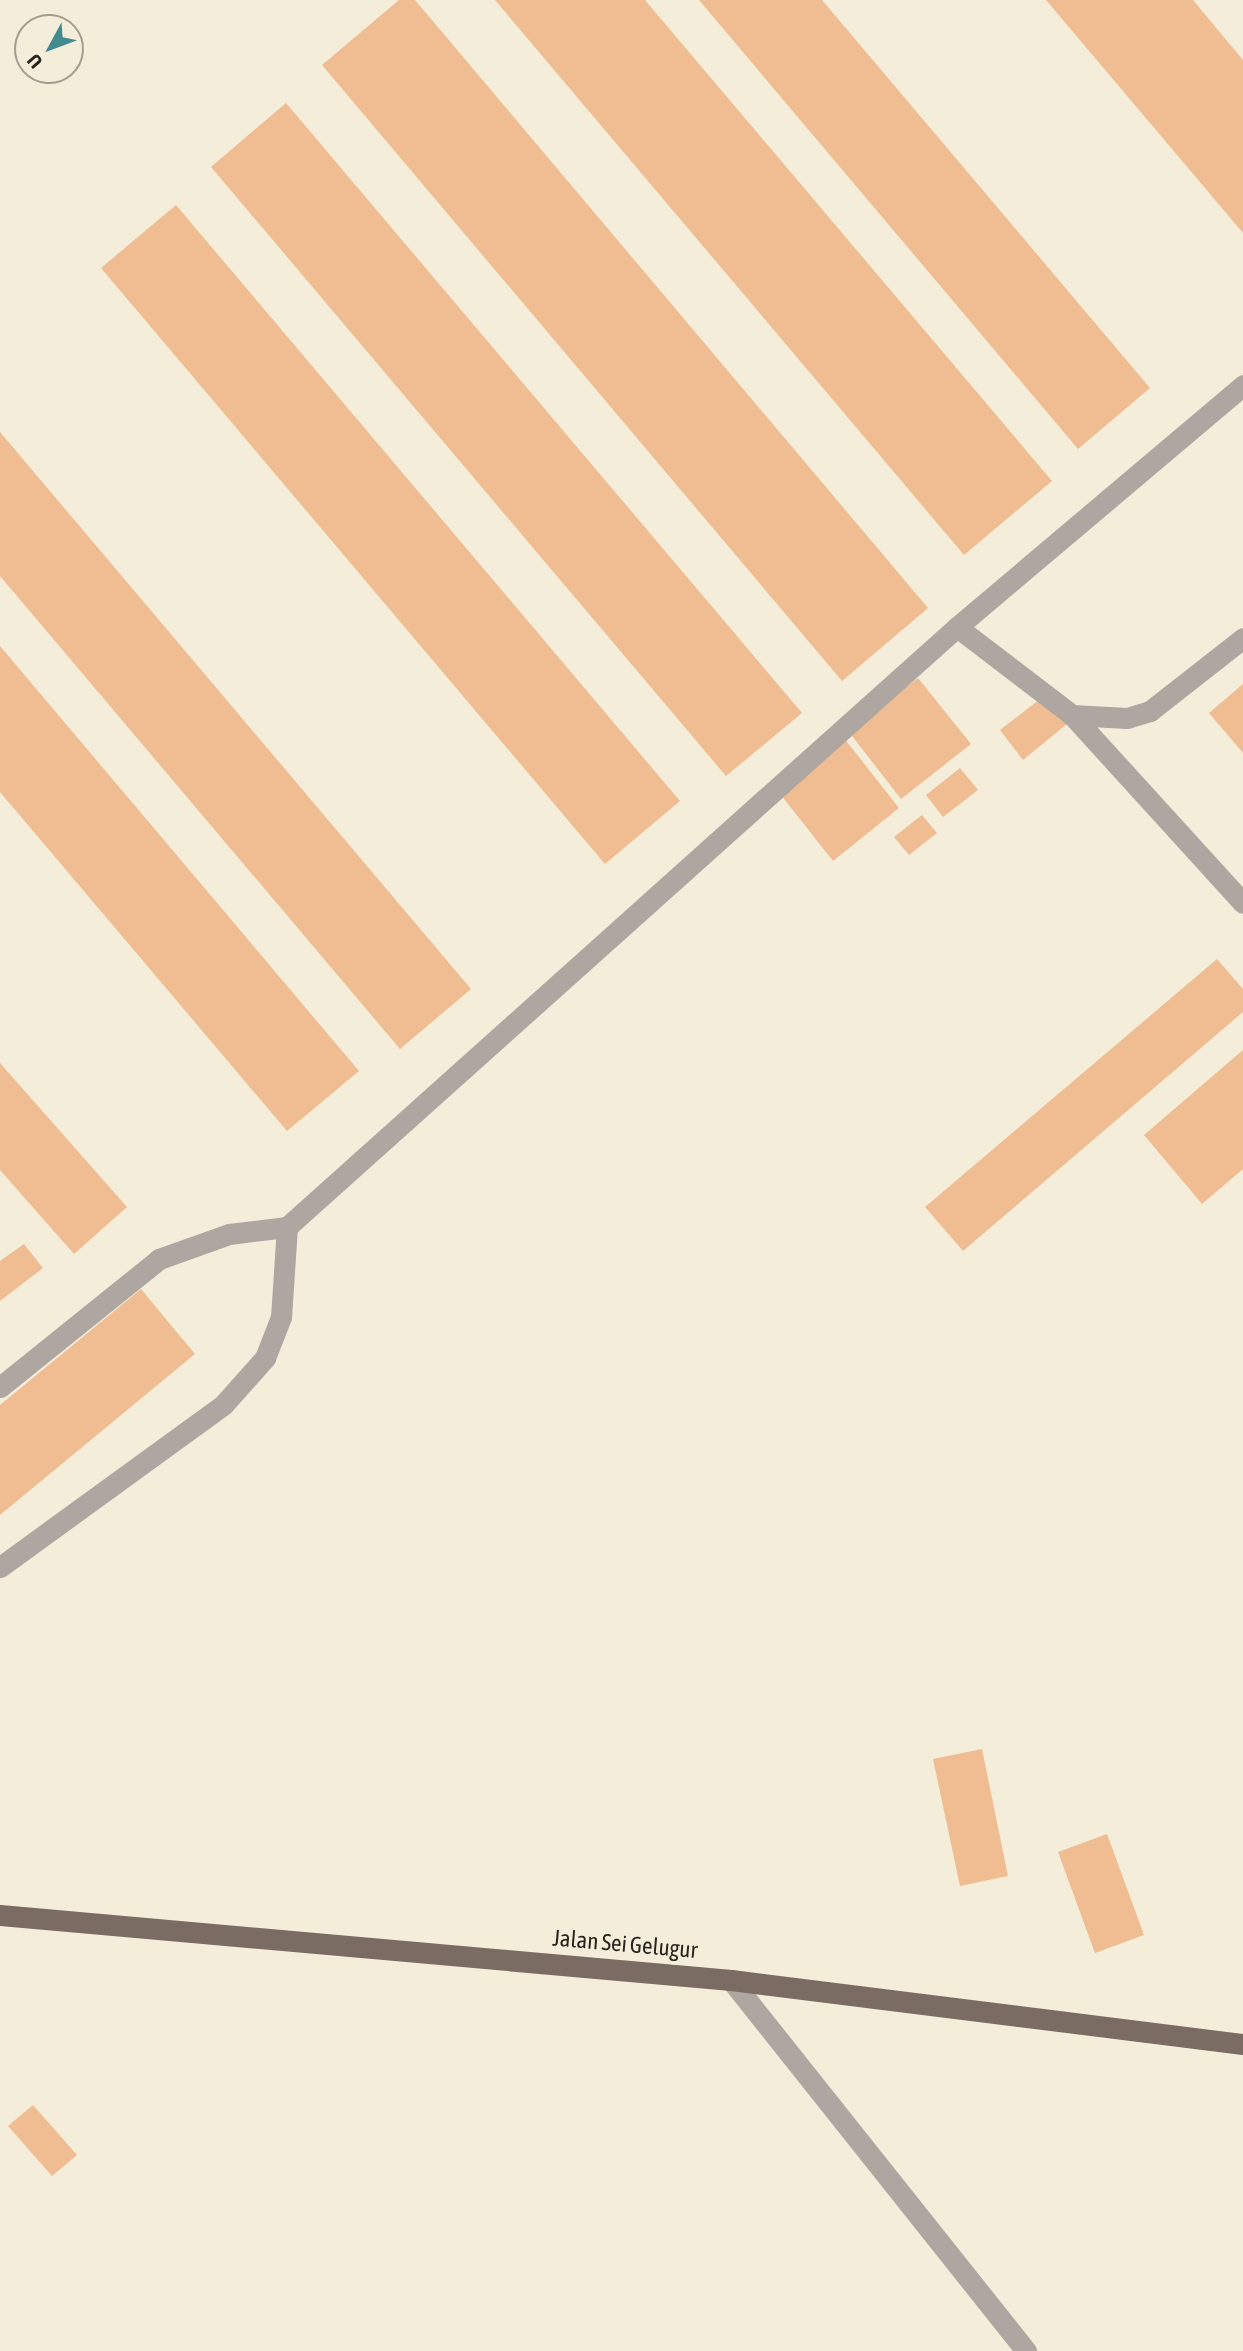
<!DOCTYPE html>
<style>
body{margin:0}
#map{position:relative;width:1243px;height:2351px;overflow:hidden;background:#f4edda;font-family:"Asap Condensed",sans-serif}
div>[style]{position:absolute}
.building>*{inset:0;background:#f0bd93}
.minor>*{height:21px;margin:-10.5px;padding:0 10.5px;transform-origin:10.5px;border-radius:10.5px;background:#aea7a1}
.major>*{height:21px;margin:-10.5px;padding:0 10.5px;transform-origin:10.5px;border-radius:10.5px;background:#7a6c63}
span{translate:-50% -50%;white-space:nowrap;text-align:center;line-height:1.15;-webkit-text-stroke:7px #f4edda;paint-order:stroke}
.street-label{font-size:23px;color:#26241d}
.north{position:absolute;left:14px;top:14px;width:70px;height:70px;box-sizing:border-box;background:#f4edda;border:2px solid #a29d8e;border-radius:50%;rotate:229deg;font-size:19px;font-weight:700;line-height:28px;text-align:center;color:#26241d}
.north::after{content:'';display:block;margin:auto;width:24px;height:32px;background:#428a8f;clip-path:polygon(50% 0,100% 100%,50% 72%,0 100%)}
</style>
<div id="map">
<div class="building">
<div style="clip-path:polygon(399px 0,415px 0,928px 608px,842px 681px,322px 65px)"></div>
<div style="clip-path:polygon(495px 0,645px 0,1052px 481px,964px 555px)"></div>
<div style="clip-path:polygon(699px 0,822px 0,1150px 388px,1078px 449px)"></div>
<div style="clip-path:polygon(1046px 0,1193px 0,1243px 60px,1243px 233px)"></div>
<div style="clip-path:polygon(286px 103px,802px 713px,726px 776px,211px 167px)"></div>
<div style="clip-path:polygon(176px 205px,680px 801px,605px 864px,101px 268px)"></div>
<div style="clip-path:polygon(0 432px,471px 989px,400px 1049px,0 576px)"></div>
<div style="clip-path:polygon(0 646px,359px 1071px,287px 1131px,0 792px)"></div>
<div style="clip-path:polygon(918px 678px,971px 744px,901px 799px,849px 732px)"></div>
<div style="clip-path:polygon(1243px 684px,1243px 753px,1209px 713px)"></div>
<div style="clip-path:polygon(1044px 696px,1067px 724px,1023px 760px,1000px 730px)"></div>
<div style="clip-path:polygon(844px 738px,899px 808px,833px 861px,777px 790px)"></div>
<div style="clip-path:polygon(960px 768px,978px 790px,943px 817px,926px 795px)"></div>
<div style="clip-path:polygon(922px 815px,937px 833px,909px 855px,894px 837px)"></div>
<div style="clip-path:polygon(1217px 959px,1243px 989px,1243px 1012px,963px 1251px,925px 1207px)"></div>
<div style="clip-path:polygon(1243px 1050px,1243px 1169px,1202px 1204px,1144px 1135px)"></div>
<div style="clip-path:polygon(0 1063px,127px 1207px,74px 1254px,0 1170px)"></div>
<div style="clip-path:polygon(24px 1244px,43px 1268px,0 1301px,0 1261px)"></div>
<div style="clip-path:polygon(141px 1289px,195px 1354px,0 1515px,0 1405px)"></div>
<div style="clip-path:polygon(982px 1749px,1008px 1876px,960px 1886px,933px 1759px)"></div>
<div style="clip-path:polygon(1107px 1834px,1144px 1935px,1095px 1953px,1058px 1852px)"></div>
<div style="clip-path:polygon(33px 2105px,77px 2155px,52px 2176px,8px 2126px)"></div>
</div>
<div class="minor">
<div style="left:957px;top:627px;width:145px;rotate:37.4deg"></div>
<div style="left:1072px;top:715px;width:254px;rotate:47.7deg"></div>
<div style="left:1072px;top:715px;width:55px;rotate:3.1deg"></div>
<div style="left:1127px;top:718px;width:24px;rotate:-17deg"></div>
<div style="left:1150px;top:711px;width:118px;rotate:-38.1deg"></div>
<div style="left:0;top:1387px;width:204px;rotate:-38.8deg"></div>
<div style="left:159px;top:1259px;width:74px;rotate:-19.7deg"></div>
<div style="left:229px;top:1234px;width:58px;rotate:-6.9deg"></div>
<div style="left:0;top:1567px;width:277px;rotate:-36deg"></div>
<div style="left:224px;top:1404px;width:62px;rotate:-48.3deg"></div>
<div style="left:265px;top:1358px;width:44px;rotate:-68.7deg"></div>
<div style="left:281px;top:1317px;width:90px;rotate:-86.2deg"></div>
<div style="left:287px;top:1227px;width:899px;rotate:-41.85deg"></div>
<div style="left:957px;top:627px;width:375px;rotate:-40.2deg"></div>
<div style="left:731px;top:1980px;width:474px;rotate:51.5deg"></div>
</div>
<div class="major">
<div style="left:0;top:1915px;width:734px;rotate:5.08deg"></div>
<div style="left:731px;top:1980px;width:516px;rotate:7.13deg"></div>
</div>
<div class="street-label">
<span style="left:625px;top:1944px;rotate:5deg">Jalan Sei Gelugur</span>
</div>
<div class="north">U</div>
</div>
